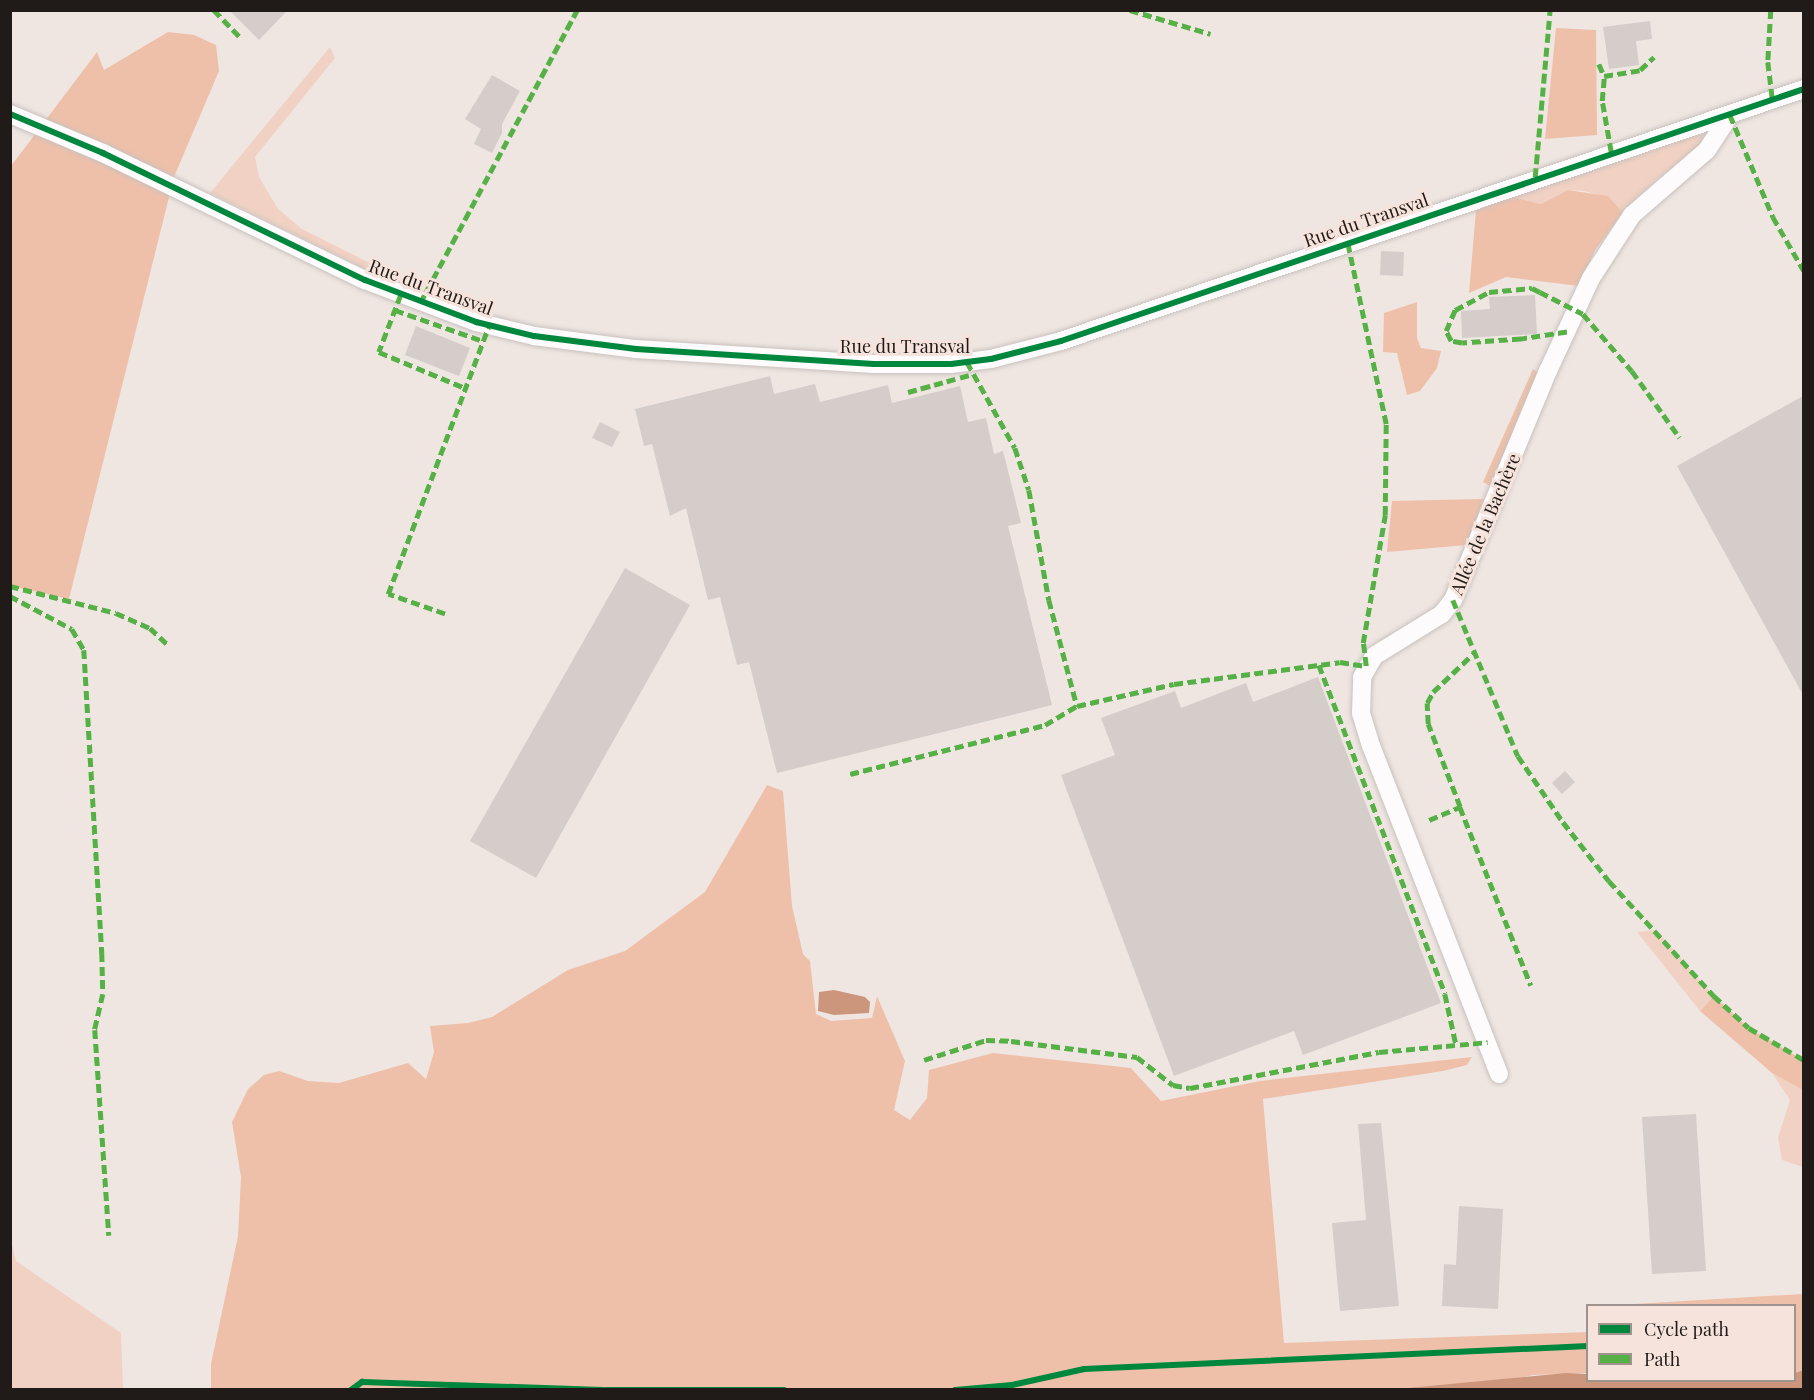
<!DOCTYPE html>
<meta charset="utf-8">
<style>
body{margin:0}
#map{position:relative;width:1814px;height:1400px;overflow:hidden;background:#efe6e2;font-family:"Playfair Display",serif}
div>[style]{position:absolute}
.green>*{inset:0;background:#f1d1c3}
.forest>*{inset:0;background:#eec0aa}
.water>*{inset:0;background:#cc967c}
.building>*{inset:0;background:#d4cdca}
.roads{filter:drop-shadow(0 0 2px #c8c1bd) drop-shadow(0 0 2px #c8c1bd)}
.street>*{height:18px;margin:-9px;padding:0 9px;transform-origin:9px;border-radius:9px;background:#fdfbfb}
.quiet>*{height:4.5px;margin-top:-2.25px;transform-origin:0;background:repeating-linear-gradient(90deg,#55b145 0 9px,transparent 0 13.5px)}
.cycleway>*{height:6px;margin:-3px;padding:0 3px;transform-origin:3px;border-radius:3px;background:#00873e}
span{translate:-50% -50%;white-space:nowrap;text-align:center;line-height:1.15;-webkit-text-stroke:6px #f5e3dc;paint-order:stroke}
.street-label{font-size:18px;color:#201a18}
.frame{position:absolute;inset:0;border:12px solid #201a18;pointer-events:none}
.legend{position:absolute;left:1586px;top:1304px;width:210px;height:78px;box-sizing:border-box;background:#f5e3dc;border:2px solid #a0938e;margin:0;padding:8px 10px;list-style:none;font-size:18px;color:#201a18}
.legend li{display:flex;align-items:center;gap:12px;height:30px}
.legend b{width:30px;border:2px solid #a0938e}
</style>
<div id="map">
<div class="green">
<div style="clip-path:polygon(330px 47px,335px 58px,255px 157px,259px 177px,278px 209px,302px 229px,422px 289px,410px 291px,210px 193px)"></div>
<div style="clip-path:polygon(1701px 132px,1705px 143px,1656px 180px,1623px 213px,1608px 197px,1584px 191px,1568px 190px,1541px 204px,1513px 197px)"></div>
<div style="clip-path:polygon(1656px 930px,1714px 996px,1700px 1011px,1637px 932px)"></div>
<div style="clip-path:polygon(1772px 1073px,1803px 1090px,1803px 1167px,1782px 1160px,1778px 1138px,1790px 1100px)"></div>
<div style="clip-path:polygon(10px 1236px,16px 1261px,121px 1333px,123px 1389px,11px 1389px)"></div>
</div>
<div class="forest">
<div style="clip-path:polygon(1556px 28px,1596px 30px,1597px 135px,1545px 139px)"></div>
<div style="clip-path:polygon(168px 32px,194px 35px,216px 45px,219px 71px,174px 177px,69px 599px,11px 586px,11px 166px,97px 52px,104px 70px)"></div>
<div style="clip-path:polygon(1568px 190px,1608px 196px,1623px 213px,1595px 250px,1579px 286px,1506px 277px,1469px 293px,1476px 210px,1513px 197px,1541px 204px)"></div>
<div style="clip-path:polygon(1417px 302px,1417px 338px,1421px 348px,1441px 351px,1437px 368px,1420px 391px,1407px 395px,1397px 353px,1383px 352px,1384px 313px)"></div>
<div style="clip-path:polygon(1533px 369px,1539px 374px,1490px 486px,1483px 482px)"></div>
<div style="clip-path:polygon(1484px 499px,1467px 545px,1387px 552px,1392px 501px)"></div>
<div style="clip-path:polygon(767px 785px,783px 791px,792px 906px,803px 954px,810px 961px,816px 1014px,831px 1021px,872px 1018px,877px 996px,905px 1061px,894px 1110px,910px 1120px,927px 1098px,929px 1070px,993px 1053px,1131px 1068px,1161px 1101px,1260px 1081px,1472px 1057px,1467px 1065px,1443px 1071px,1263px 1099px,1284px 1343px,1588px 1332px,1587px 1373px,1534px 1375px,1488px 1383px,1398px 1390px,211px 1390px,211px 1364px,238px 1236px,241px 1177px,232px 1122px,248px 1089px,264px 1075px,279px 1071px,308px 1081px,339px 1083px,408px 1063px,426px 1079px,434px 1052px,430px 1026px,468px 1023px,492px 1017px,568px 970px,625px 951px,705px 892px)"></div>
<div style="clip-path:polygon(1714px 996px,1749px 1028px,1803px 1060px,1803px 1090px,1772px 1073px,1700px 1011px)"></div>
<div style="clip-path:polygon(1803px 1294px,1803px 1370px,1795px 1373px,1794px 1306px,1617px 1305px)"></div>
</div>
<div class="water">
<div style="clip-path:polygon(834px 990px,865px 997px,870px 1002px,869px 1013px,834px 1015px,818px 1011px,819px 992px)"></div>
<div style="clip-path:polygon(1803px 1370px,1803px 1390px,1398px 1389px,1566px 1373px,1587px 1374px,1588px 1380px,1794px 1380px,1795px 1373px)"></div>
</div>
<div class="building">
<div style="clip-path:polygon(229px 10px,288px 10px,259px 40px)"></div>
<div style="clip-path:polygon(1650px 21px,1652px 39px,1636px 41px,1639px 65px,1609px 69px,1603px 27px)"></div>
<div style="clip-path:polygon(492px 75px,520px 91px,502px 124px,502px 133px,492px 153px,474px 144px,481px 129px,465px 119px)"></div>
<div style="clip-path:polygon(1381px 251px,1404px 252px,1403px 276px,1380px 275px)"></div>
<div style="clip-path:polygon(1535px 295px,1537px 334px,1462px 338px,1461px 311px,1490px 309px,1489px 297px)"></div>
<div style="clip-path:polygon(416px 326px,470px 348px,459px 376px,405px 355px)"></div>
<div style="clip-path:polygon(770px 376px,774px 394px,815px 384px,820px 402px,888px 385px,892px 403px,960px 386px,968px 422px,986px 418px,994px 454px,1003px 451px,1021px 523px,1008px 526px,1052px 705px,777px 773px,749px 662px,737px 665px,720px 597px,708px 600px,686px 508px,670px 516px,652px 444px,644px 446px,635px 409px)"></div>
<div style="clip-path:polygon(1803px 396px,1803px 695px,1677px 466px)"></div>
<div style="clip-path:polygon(600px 422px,620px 432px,612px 447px,592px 438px)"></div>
<div style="clip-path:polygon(625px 568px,690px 605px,536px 878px,470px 841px)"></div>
<div style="clip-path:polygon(1318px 677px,1441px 1003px,1303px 1055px,1294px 1031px,1174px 1076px,1061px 775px,1115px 755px,1101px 718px,1175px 691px,1181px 708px,1246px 683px,1253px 702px)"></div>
<div style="clip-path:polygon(1565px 771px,1575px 782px,1562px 794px,1552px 783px)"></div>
<div style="clip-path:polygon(1696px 1114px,1706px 1271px,1652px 1274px,1642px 1117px)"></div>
<div style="clip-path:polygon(1381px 1123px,1399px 1306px,1340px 1311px,1332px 1223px,1366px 1220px,1358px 1124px)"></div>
<div style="clip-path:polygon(1459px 1206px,1503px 1209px,1498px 1309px,1442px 1306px,1444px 1264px,1456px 1265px)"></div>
</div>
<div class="roads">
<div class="street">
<div style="left:10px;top:114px;width:101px;rotate:22.8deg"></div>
<div style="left:103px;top:153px;width:291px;rotate:25.9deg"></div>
<div style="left:365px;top:280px;width:119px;rotate:20.7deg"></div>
<div style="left:476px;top:322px;width:60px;rotate:13.6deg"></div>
<div style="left:534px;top:336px;width:103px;rotate:7.3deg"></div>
<div style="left:636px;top:349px;width:238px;rotate:3.6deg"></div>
<div style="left:874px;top:364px;width:77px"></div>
<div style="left:951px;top:364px;width:40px;rotate:-7.1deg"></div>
<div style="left:991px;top:359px;width:72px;rotate:-14.4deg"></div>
<div style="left:1061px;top:341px;width:785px;rotate:-18.74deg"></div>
<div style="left:1499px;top:1074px;width:352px;rotate:-111.3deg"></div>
<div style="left:1371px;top:746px;width:34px;rotate:-107deg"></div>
<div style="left:1361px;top:713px;width:36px;rotate:-88deg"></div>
<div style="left:1362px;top:677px;width:24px;rotate:-60deg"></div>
<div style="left:1374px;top:656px;width:80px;rotate:-31.7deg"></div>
<div style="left:1442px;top:614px;width:18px;rotate:-52deg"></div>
<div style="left:1453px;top:600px;width:248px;rotate:-67.5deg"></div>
<div style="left:1548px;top:371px;width:102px;rotate:-65.2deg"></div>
<div style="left:1591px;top:278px;width:75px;rotate:-56.9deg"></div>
<div style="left:1632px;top:215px;width:99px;rotate:-40.9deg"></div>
<div style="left:1707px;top:150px;width:42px;rotate:-56.7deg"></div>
</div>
</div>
<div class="quiet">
<div style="left:214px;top:10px;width:40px;rotate:46deg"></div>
<div style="left:1130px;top:10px;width:84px;rotate:16.5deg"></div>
<div style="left:1771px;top:10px;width:52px;rotate:93.3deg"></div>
<div style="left:1768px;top:62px;width:39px;rotate:83deg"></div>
<div style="left:1599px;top:64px;width:13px;rotate:67deg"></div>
<div style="left:1730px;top:115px;width:111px;rotate:67.1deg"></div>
<div style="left:1773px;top:217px;width:62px;rotate:60.1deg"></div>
<div style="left:1611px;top:152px;width:52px;rotate:-100deg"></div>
<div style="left:1602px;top:101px;width:25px;rotate:-85deg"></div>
<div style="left:1604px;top:76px;width:36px;rotate:-9deg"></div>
<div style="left:1640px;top:70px;width:19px;rotate:-43deg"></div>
<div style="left:1535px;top:177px;width:168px;rotate:-84.9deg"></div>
<div style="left:401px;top:295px;width:61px;rotate:111.1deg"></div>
<div style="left:379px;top:352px;width:93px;rotate:22.7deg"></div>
<div style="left:420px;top:303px;width:332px;rotate:-61.8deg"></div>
<div style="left:395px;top:310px;width:93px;rotate:19.4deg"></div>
<div style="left:1567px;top:332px;width:47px;rotate:171.3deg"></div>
<div style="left:1521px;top:339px;width:59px;rotate:176.1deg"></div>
<div style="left:1462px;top:343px;width:11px;rotate:-170deg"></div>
<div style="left:1451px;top:341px;width:11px;rotate:-117deg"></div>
<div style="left:1446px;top:331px;width:23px;rotate:-67deg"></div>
<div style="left:1455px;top:310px;width:38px;rotate:-28deg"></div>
<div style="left:1489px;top:292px;width:43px;rotate:-5.3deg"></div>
<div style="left:1532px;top:288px;width:9px;rotate:27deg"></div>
<div style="left:1540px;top:292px;width:48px;rotate:27.1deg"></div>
<div style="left:1583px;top:314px;width:75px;rotate:49.3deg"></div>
<div style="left:1632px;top:371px;width:82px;rotate:54.4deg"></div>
<div style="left:967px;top:362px;width:98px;rotate:60.8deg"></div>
<div style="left:1015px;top:448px;width:44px;rotate:71.6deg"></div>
<div style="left:1029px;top:490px;width:112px;rotate:79.7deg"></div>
<div style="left:1049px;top:600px;width:110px;rotate:75.2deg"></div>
<div style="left:908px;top:392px;width:67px;rotate:-15.5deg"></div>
<div style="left:10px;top:586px;width:109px;rotate:14.3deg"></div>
<div style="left:116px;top:613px;width:37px;rotate:24deg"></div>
<div style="left:150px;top:628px;width:23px;rotate:43deg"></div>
<div style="left:10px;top:596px;width:70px;rotate:28deg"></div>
<div style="left:72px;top:629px;width:24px;rotate:60deg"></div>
<div style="left:84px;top:650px;width:304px;rotate:86.6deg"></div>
<div style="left:102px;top:953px;width:41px;rotate:88.6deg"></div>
<div style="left:103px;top:994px;width:37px;rotate:103deg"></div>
<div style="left:95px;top:1030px;width:206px;rotate:86.1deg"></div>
<div style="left:1453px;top:600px;width:169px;rotate:67.4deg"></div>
<div style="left:1518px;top:756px;width:80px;rotate:55.7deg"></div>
<div style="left:1563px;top:822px;width:75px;rotate:52.1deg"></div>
<div style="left:1609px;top:881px;width:156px;rotate:47.6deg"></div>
<div style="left:1714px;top:996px;width:47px;rotate:42.4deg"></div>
<div style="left:1749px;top:1028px;width:64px;rotate:30.2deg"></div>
<div style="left:445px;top:614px;width:60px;rotate:-160.7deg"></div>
<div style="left:388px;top:594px;width:286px;rotate:-69.4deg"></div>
<div style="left:1319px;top:665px;width:352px;rotate:69deg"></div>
<div style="left:1445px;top:994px;width:51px;rotate:77.6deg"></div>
<div style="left:850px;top:774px;width:201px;rotate:-14.1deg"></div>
<div style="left:1045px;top:725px;width:37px;rotate:-31deg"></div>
<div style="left:1077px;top:706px;width:99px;rotate:-12.8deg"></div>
<div style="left:1174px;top:684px;width:167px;rotate:-7.5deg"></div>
<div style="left:1340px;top:662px;width:26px;rotate:9deg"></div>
<div style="left:1366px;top:666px;width:23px;rotate:-97deg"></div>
<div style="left:1363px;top:643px;width:130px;rotate:-80.2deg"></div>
<div style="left:1385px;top:515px;width:91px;rotate:-89.4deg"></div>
<div style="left:1386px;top:424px;width:187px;rotate:-102deg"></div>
<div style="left:1460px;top:807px;width:192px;rotate:68.3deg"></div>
<div style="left:1429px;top:820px;width:34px;rotate:-23deg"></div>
<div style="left:1460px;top:807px;width:89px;rotate:-111.1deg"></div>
<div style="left:1428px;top:724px;width:21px;rotate:-93deg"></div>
<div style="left:1427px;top:703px;width:13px;rotate:-61deg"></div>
<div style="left:1433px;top:692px;width:58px;rotate:-43.6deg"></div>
<div style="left:924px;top:1060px;width:65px;rotate:-17.9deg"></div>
<div style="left:986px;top:1040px;width:25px;rotate:2deg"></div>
<div style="left:1011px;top:1041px;width:127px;rotate:7.2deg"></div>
<div style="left:1137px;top:1057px;width:46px;rotate:37.9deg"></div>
<div style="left:1173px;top:1085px;width:17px;rotate:10deg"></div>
<div style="left:1190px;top:1088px;width:192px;rotate:-10.8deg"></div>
<div style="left:1379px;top:1052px;width:109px;rotate:-5.2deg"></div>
</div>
<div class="cycleway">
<div style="left:10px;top:114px;width:101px;rotate:22.8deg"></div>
<div style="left:103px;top:153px;width:291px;rotate:25.9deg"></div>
<div style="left:365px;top:280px;width:119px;rotate:20.7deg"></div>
<div style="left:476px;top:322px;width:60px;rotate:13.6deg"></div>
<div style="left:534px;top:336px;width:103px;rotate:7.3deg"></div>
<div style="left:636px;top:349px;width:238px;rotate:3.6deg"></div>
<div style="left:874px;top:364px;width:77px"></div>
<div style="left:951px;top:364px;width:40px;rotate:-7.1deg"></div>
<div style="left:991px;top:359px;width:72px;rotate:-14.4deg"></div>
<div style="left:1061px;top:341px;width:785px;rotate:-18.74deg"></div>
<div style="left:351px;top:1390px;width:14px;rotate:-36deg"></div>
<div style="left:362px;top:1382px;width:241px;rotate:1.9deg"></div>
<div style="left:606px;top:1390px;width:178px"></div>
<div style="left:955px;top:1390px;width:57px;rotate:-5deg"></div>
<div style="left:1012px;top:1385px;width:74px;rotate:-12.5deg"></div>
<div style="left:1084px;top:1369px;width:505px;rotate:-2.61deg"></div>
</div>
<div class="street-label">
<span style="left:1366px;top:220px;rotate:-19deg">Rue du Transval</span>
<span style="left:431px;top:287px;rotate:20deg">Rue du Transval</span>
<span style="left:905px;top:346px">Rue du Transval</span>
<span style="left:1485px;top:524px;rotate:-67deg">Allée de la Bachère</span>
</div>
<div class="frame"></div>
<ul class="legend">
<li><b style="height:8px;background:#00873e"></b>Cycle path</li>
<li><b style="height:8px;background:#55b145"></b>Path</li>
</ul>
</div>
